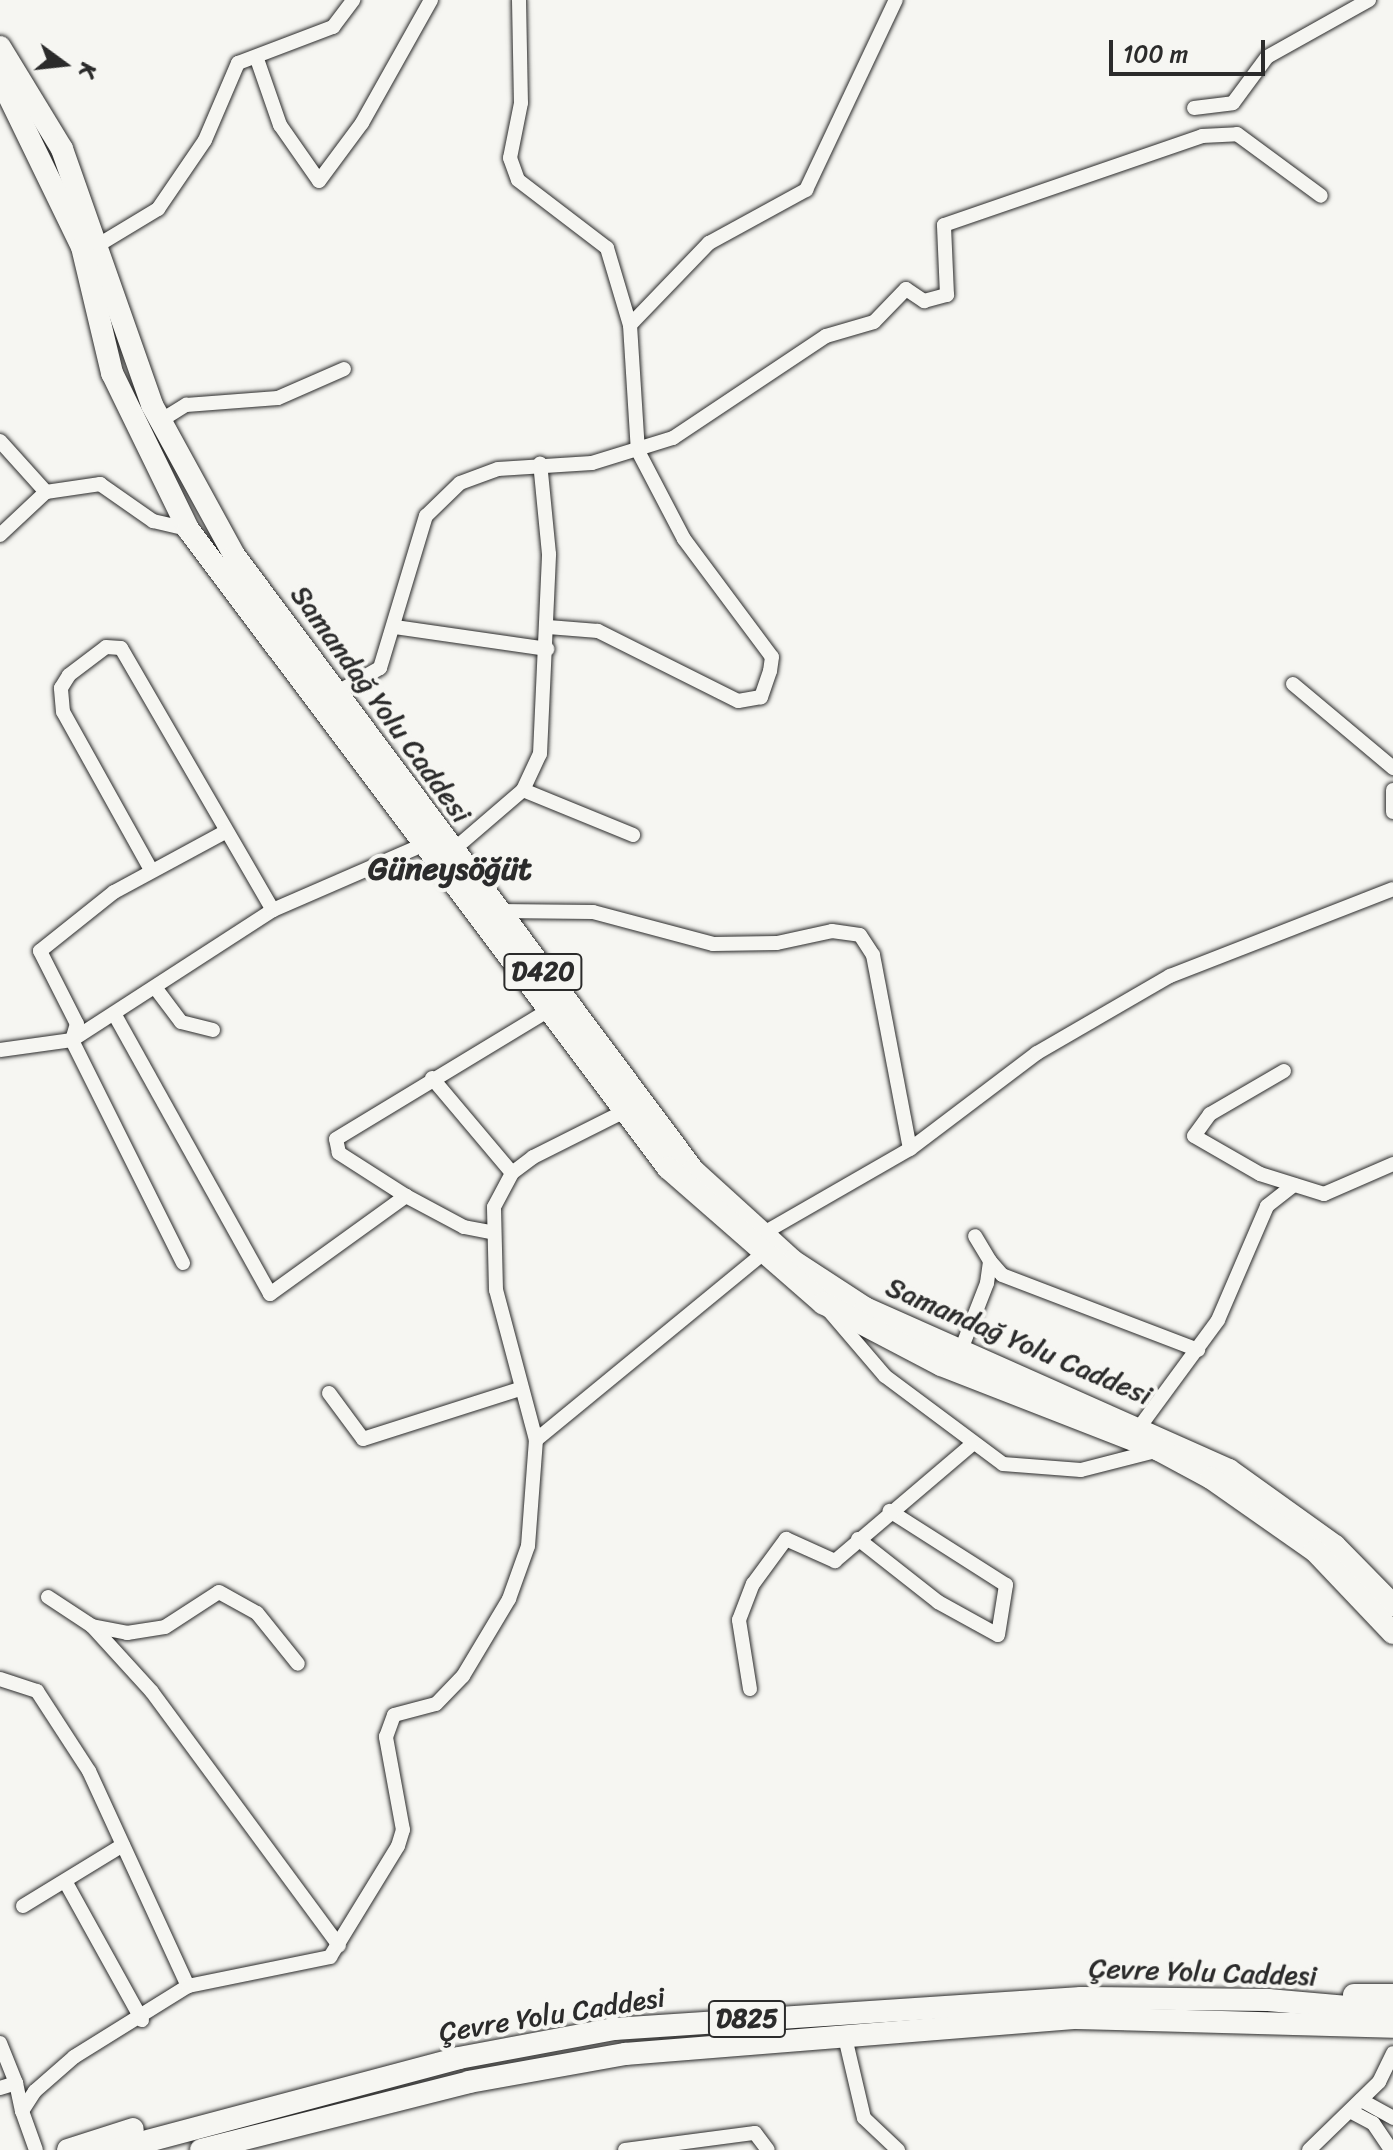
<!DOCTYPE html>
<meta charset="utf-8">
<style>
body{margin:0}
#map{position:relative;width:1393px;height:2150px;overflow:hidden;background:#f6f6f2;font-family:Sriracha,sans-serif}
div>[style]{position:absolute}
.roads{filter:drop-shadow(0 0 2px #2b2b2b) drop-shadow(0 0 2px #2b2b2b)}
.minor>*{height:14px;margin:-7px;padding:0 7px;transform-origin:7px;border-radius:7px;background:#f6f6f2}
.highway>*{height:22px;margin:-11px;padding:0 11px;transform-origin:11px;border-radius:11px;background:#f6f6f2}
span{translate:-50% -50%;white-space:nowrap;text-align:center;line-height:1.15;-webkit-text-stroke:8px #f6f6f2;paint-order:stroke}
.shield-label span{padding:2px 6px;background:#f6f6f2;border:2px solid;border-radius:6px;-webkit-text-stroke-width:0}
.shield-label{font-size:26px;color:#2b2b2b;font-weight:700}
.street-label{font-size:28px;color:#2b2b2b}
.quarter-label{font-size:32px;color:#2b2b2b;font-weight:700}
.north{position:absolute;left:24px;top:24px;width:80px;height:80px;-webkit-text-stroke:6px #f6f6f2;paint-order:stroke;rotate:105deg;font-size:22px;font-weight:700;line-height:32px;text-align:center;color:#2b2b2b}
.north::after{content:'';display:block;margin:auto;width:28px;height:36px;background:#2b2b2b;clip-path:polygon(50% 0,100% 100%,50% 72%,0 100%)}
.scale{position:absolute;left:1109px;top:40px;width:156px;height:36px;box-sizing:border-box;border:4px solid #2b2b2b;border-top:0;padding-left:10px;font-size:24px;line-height:28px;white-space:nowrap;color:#2b2b2b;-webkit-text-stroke:6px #f6f6f2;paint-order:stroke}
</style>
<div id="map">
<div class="roads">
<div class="minor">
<div style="left:519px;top:0;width:103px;rotate:88.9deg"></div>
<div style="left:521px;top:103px;width:56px;rotate:101.3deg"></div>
<div style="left:510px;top:158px;width:23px;rotate:70deg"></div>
<div style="left:518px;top:180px;width:112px;rotate:37.4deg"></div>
<div style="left:607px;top:248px;width:80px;rotate:73.4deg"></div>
<div style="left:630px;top:325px;width:126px;rotate:86.4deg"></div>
<div style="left:638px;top:451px;width:99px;rotate:62.4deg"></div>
<div style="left:684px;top:539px;width:147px;rotate:53.3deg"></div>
<div style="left:772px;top:657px;width:14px;rotate:98deg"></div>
<div style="left:770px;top:671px;width:28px;rotate:109deg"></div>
<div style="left:761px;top:697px;width:23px;rotate:170deg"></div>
<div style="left:738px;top:701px;width:157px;rotate:-153.4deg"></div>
<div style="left:598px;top:631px;width:50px;rotate:-175.4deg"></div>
<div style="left:257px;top:59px;width:70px;rotate:70.8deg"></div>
<div style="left:280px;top:125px;width:68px;rotate:55.1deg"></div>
<div style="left:319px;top:181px;width:72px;rotate:-53.4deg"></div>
<div style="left:362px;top:123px;width:141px;rotate:-60.7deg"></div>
<div style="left:1194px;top:108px;width:39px;rotate:-7deg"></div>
<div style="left:1233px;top:103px;width:57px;rotate:-53.5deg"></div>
<div style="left:1267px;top:57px;width:117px;rotate:-29.2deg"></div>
<div style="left:95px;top:247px;width:74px;rotate:-31.1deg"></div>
<div style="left:158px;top:209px;width:83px;rotate:-55.7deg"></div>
<div style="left:205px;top:140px;width:84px;rotate:-66.8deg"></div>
<div style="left:238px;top:63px;width:102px;rotate:-20.8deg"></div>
<div style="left:333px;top:27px;width:34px;rotate:-53deg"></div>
<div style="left:630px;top:325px;width:114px;rotate:-46.1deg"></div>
<div style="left:709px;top:243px;width:111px;rotate:-28.7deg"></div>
<div style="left:806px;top:190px;width:210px;rotate:-64.7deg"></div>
<div style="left:160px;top:421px;width:31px;rotate:-32deg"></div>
<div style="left:186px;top:405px;width:92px;rotate:-4.4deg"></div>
<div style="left:278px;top:398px;width:72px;rotate:-23.7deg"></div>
<div style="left:0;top:441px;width:69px;rotate:48deg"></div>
<div style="left:0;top:535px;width:63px;rotate:-43.1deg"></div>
<div style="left:46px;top:492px;width:55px;rotate:-8.4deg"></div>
<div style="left:100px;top:484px;width:65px;rotate:34.9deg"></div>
<div style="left:153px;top:521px;width:36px;rotate:13deg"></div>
<div style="left:395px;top:627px;width:154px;rotate:8.2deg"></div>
<div style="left:1293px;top:684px;width:131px;rotate:40deg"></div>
<div style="left:334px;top:694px;width:53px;rotate:-29.5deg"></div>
<div style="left:380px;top:668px;width:159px;rotate:-73.2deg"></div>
<div style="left:426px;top:516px;width:47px;rotate:-44.1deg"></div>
<div style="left:460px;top:483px;width:40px;rotate:-20.2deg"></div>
<div style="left:498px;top:469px;width:94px;rotate:-3.7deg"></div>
<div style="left:592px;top:463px;width:85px;rotate:-17.2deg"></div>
<div style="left:673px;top:438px;width:184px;rotate:-33.7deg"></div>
<div style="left:826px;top:336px;width:50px;rotate:-16.3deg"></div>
<div style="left:874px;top:322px;width:46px;rotate:-45.9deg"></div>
<div style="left:906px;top:289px;width:22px;rotate:34deg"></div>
<div style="left:924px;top:301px;width:24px;rotate:-15deg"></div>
<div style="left:947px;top:295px;width:70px;rotate:-92.5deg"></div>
<div style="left:944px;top:225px;width:273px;rotate:-19deg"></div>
<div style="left:1202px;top:136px;width:35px;rotate:-3deg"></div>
<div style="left:1237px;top:134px;width:104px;rotate:36.4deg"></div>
<div style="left:523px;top:790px;width:119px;rotate:22.2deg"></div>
<div style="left:1393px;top:790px;width:22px;rotate:90deg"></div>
<div style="left:452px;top:851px;width:94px;rotate:-40.7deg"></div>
<div style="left:523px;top:790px;width:40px;rotate:-65deg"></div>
<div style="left:540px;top:754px;width:200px;rotate:-87.4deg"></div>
<div style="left:549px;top:554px;width:91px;rotate:-95.6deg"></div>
<div style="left:150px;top:868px;width:179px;rotate:-119.1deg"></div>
<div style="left:63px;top:712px;width:24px;rotate:-95deg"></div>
<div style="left:61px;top:688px;width:15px;rotate:-58deg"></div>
<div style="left:69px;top:675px;width:46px;rotate:-37.1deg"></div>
<div style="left:106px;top:647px;width:15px;rotate:4deg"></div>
<div style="left:121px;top:648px;width:303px;rotate:59.9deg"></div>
<div style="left:498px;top:911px;width:95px;rotate:0.6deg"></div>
<div style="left:593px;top:912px;width:124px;rotate:14.9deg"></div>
<div style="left:713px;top:944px;width:64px;rotate:-0.9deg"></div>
<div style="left:777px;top:943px;width:56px;rotate:-12.3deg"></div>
<div style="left:832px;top:931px;width:28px;rotate:8deg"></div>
<div style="left:860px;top:935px;width:24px;rotate:57deg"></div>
<div style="left:873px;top:955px;width:197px;rotate:79.2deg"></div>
<div style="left:157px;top:990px;width:40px;rotate:53deg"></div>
<div style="left:181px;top:1022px;width:33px;rotate:14deg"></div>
<div style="left:116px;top:1017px;width:317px;rotate:60.9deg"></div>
<div style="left:270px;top:1294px;width:168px;rotate:-35.8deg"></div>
<div style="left:406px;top:1196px;width:66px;rotate:28.1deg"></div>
<div style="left:464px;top:1227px;width:26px;rotate:11deg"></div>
<div style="left:0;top:1050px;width:73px;rotate:-7.9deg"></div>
<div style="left:72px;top:1040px;width:239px;rotate:-32.9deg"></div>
<div style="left:273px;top:910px;width:168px;rotate:-23.5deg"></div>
<div style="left:1284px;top:1071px;width:86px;rotate:149.8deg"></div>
<div style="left:1210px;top:1114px;width:27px;rotate:126deg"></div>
<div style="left:1194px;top:1136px;width:76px;rotate:29.9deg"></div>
<div style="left:1260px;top:1174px;width:67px;rotate:17.4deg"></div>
<div style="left:1324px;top:1194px;width:75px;rotate:-23.5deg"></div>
<div style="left:432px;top:1078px;width:124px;rotate:49.9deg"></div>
<div style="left:406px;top:1196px;width:80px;rotate:-147.3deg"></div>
<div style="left:339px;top:1153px;width:14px;rotate:-102deg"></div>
<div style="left:336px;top:1139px;width:249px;rotate:-31.2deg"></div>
<div style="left:762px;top:1234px;width:171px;rotate:-29.9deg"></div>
<div style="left:910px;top:1149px;width:159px;rotate:-37.1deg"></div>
<div style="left:1037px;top:1053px;width:154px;rotate:-30.1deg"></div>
<div style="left:1170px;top:976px;width:239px;rotate:-21.3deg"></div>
<div style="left:990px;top:1261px;width:18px;rotate:49deg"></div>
<div style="left:1002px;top:1275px;width:210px;rotate:20.9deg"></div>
<div style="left:183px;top:1263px;width:249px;rotate:-116.5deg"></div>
<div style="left:72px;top:1040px;width:17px;rotate:-73deg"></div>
<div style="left:77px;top:1024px;width:82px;rotate:-116.9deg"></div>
<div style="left:40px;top:951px;width:95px;rotate:-38.6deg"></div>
<div style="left:114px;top:892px;width:126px;rotate:-28.4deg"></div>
<div style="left:825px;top:1306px;width:92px;rotate:49.4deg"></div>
<div style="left:885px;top:1376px;width:147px;rotate:36.7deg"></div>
<div style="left:1003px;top:1464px;width:78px;rotate:4.4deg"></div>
<div style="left:1081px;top:1470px;width:81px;rotate:-14.4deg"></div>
<div style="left:959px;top:1355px;width:77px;rotate:-68.7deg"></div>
<div style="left:987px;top:1283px;width:22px;rotate:-82deg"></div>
<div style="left:990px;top:1261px;width:29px;rotate:-121deg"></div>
<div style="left:329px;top:1393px;width:57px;rotate:53.5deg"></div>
<div style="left:363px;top:1439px;width:162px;rotate:-17.7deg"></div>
<div style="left:1141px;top:1425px;width:130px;rotate:-53.7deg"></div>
<div style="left:1218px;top:1320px;width:124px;rotate:-66.7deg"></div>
<div style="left:1267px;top:1206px;width:34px;rotate:-38deg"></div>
<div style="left:536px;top:1440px;width:291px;rotate:-39.4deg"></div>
<div style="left:858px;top:1539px;width:102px;rotate:38.2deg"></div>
<div style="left:938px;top:1602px;width:68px;rotate:28.8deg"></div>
<div style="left:998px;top:1635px;width:51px;rotate:-80.9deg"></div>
<div style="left:1006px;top:1585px;width:138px;rotate:-147.5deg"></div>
<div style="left:48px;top:1597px;width:53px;rotate:33.4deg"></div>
<div style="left:92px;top:1626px;width:89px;rotate:47.7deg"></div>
<div style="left:152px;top:1692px;width:315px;rotate:53.6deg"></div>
<div style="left:92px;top:1626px;width:36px;rotate:11deg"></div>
<div style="left:127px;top:1633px;width:38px;rotate:-9deg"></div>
<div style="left:165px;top:1627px;width:64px;rotate:-32.9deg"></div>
<div style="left:219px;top:1592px;width:43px;rotate:28.9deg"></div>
<div style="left:257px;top:1613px;width:65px;rotate:51.2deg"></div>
<div style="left:0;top:1679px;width:39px;rotate:18deg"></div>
<div style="left:37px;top:1691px;width:95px;rotate:57deg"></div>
<div style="left:89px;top:1771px;width:237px;rotate:65.3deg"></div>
<div style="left:188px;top:1986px;width:134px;rotate:148.1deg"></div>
<div style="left:74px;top:2057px;width:52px;rotate:138.9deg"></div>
<div style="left:35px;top:2091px;width:24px;rotate:123deg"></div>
<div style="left:22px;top:2111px;width:41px;rotate:70.3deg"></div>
<div style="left:750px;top:1689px;width:70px;rotate:-99.1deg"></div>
<div style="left:739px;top:1620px;width:39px;rotate:-69deg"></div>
<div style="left:753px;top:1584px;width:56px;rotate:-53.7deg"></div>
<div style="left:786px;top:1539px;width:54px;rotate:24.2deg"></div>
<div style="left:835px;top:1561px;width:177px;rotate:-40.4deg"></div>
<div style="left:65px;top:1881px;width:159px;rotate:61deg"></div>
<div style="left:23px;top:1906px;width:117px;rotate:-31.4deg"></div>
<div style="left:188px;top:1986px;width:145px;rotate:-11.5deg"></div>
<div style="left:330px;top:1957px;width:130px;rotate:-58.5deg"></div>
<div style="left:398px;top:1846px;width:17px;rotate:-73deg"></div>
<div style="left:403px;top:1830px;width:95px;rotate:-100.4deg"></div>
<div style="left:386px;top:1737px;width:23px;rotate:-70deg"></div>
<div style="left:394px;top:1715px;width:43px;rotate:-14.7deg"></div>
<div style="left:436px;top:1704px;width:39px;rotate:-46deg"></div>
<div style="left:463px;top:1676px;width:90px;rotate:-59.1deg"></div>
<div style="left:509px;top:1599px;width:56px;rotate:-70.3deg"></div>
<div style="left:528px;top:1546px;width:106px;rotate:-85.7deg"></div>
<div style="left:536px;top:1440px;width:155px;rotate:-104.9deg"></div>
<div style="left:496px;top:1290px;width:83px;rotate:-91.4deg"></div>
<div style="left:494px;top:1207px;width:38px;rotate:-62deg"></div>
<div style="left:512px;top:1173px;width:26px;rotate:-37deg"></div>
<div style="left:533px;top:1157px;width:103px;rotate:-26.6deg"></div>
<div style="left:844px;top:2033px;width:87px;rotate:76.8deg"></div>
<div style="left:864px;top:2118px;width:47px;rotate:43.3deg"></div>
<div style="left:0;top:2043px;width:43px;rotate:68.2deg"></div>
<div style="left:0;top:2088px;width:17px;rotate:-17deg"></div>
<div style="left:16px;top:2083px;width:29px;rotate:78deg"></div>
<div style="left:1361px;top:2100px;width:37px;rotate:29deg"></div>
<div style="left:1350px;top:2111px;width:26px;rotate:28deg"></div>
<div style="left:1373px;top:2123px;width:32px;rotate:56deg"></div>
<div style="left:625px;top:2150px;width:131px;rotate:-7.5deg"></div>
<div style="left:755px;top:2133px;width:21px;rotate:53deg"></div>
<div style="left:1309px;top:2150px;width:98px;rotate:-44.2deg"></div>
<div style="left:1379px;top:2082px;width:32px;rotate:-64deg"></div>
</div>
<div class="highway">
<div style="left:0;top:47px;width:119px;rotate:58.7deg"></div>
<div style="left:62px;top:149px;width:271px;rotate:70.6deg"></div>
<div style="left:152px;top:405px;width:171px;rotate:61.3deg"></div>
<div style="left:234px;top:555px;width:767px;rotate:53.26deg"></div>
<div style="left:693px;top:1170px;width:135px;rotate:42.3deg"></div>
<div style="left:793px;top:1261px;width:86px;rotate:33.1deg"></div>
<div style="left:865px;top:1308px;width:398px;rotate:24deg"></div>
<div style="left:1229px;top:1470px;width:130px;rotate:35.6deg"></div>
<div style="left:1335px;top:1546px;width:83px;rotate:45.5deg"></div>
<div style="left:0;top:78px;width:188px;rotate:64.1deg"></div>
<div style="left:82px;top:247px;width:130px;rotate:76.6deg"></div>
<div style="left:112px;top:373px;width:174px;rotate:64deg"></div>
<div style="left:188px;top:529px;width:799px;rotate:53.09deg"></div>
<div style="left:668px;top:1168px;width:206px;rotate:41.1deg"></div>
<div style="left:823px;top:1303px;width:133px;rotate:27.7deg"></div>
<div style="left:941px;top:1365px;width:234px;rotate:21.3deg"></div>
<div style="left:1159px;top:1450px;width:59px;rotate:28.3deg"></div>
<div style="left:1211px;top:1478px;width:127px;rotate:35.1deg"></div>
<div style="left:1315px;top:1551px;width:113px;rotate:46.4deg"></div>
<div style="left:1354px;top:1995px;width:39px"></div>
<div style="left:68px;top:2150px;width:68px;rotate:-17.9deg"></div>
<div style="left:114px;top:2150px;width:357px;rotate:-14.9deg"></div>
<div style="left:459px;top:2058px;width:158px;rotate:-10.6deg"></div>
<div style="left:614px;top:2029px;width:468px;rotate:-3.8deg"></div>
<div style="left:1081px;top:1998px;width:187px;rotate:0.6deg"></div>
<div style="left:1268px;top:2000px;width:125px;rotate:5deg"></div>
<div style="left:201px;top:2150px;width:276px;rotate:-14.2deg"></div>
<div style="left:469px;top:2082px;width:158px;rotate:-10.2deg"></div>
<div style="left:625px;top:2054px;width:453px;rotate:-4.6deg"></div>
<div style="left:1077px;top:2018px;width:316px;rotate:1.6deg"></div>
</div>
</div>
<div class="shield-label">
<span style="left:543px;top:972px">D420</span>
<span style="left:747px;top:2019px">D825</span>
</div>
<div class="street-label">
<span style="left:381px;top:704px;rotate:54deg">Samandağ Yolu Caddesi</span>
<span style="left:1019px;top:1341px;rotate:23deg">Samandağ Yolu Caddesi</span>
<span style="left:1203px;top:1972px;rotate:2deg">Çevre Yolu Caddesi</span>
<span style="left:552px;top:2015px;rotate:-9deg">Çevre Yolu Caddesi</span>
</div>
<div class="quarter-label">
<span style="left:450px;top:869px">Güneysöğüt</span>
</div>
<div class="north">K</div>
<div class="scale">100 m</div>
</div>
